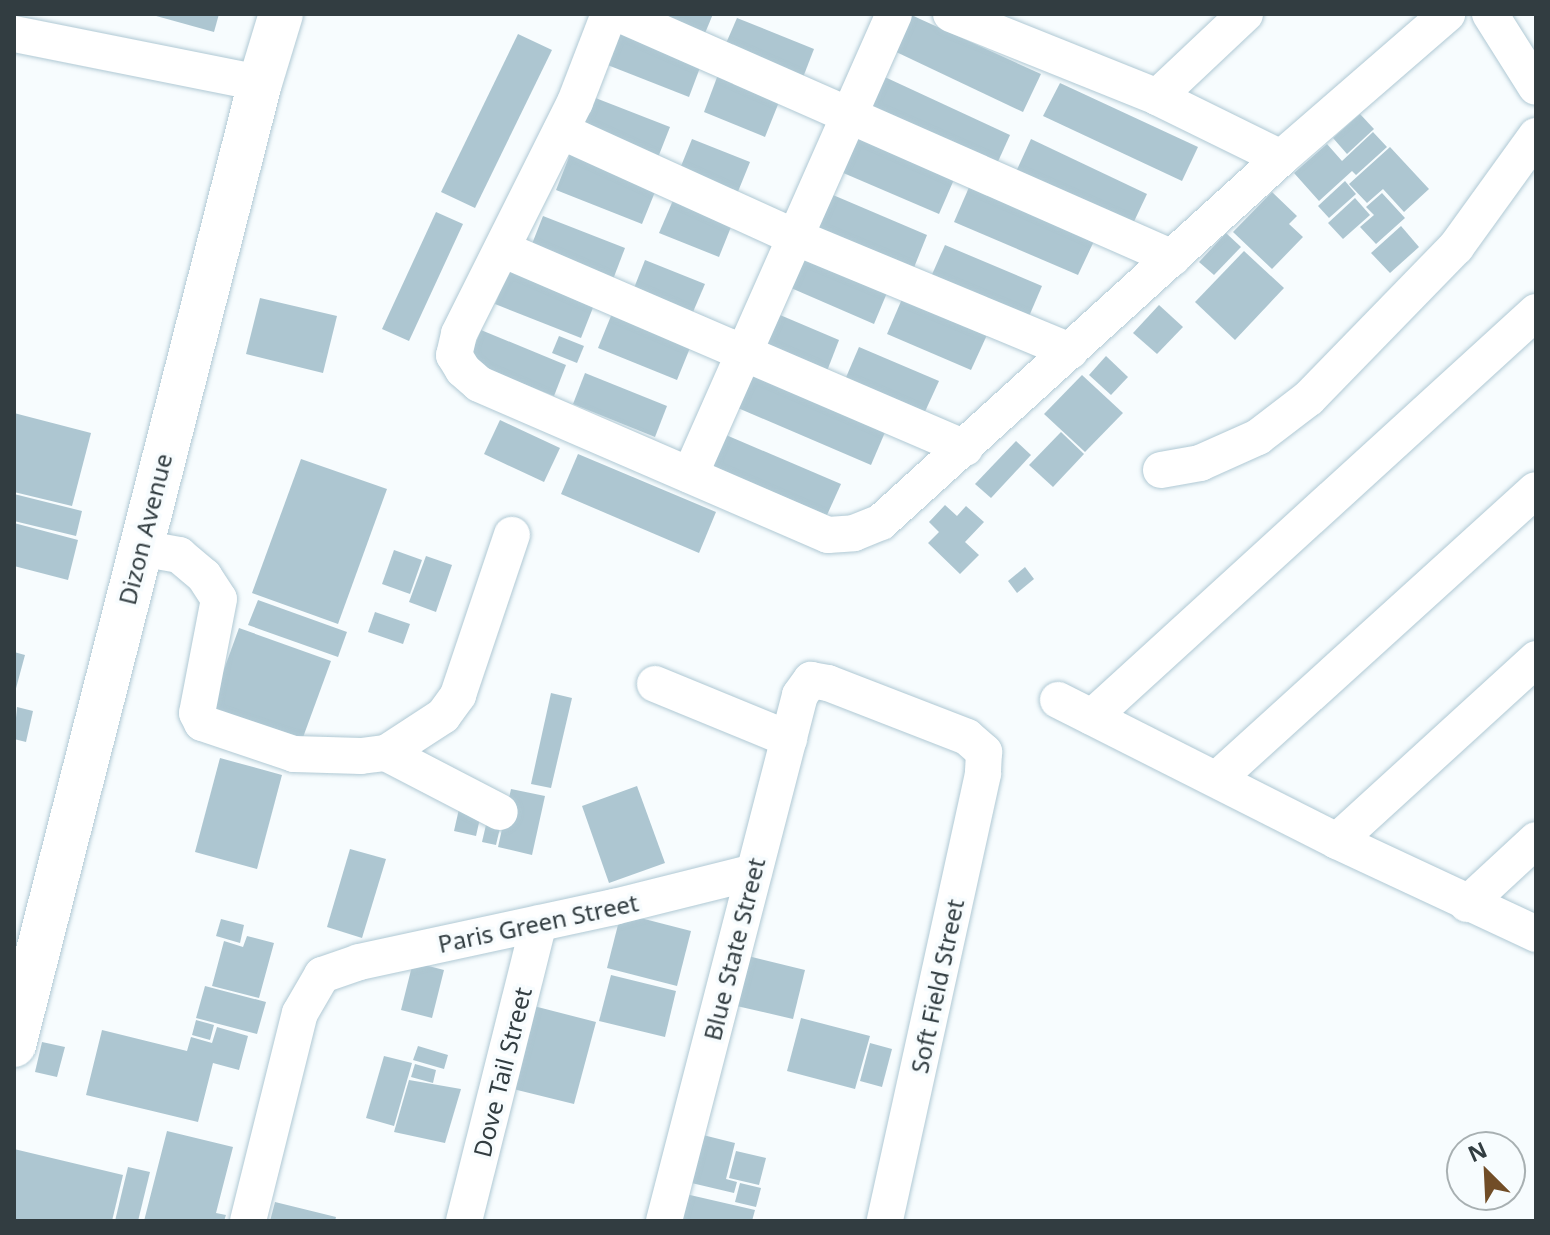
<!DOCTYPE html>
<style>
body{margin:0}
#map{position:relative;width:1550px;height:1235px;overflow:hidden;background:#f7fcfe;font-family:"Noto Sans",sans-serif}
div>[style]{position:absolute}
.building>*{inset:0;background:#adc6d1}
.roads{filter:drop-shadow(0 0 2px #b0c9d4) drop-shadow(0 0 2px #b0c9d4)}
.minor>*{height:36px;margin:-18px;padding:0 18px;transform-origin:18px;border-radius:18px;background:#fff}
.tertiary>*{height:44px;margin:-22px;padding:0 22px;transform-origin:22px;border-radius:22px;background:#fff}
span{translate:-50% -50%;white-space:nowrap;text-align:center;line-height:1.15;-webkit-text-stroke:7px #f7fcfe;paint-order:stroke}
.street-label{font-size:24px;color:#323d41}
.frame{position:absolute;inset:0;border:16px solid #323d41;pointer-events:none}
.north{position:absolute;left:1446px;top:1131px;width:80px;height:80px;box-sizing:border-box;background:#f7fcfe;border:2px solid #a8b0b2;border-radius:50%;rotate:336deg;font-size:22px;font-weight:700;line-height:32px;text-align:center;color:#323d41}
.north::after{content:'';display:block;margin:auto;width:28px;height:36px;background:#714d27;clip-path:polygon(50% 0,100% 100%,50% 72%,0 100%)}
</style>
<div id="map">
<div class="building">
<div style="clip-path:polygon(149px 14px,219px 14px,214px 32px)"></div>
<div style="clip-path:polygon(642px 14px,713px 14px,703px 38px)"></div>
<div style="clip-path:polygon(909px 14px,1041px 74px,1023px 112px,892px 50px)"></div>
<div style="clip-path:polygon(737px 18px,814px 49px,802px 80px,724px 48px)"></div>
<div style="clip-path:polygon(618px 31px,701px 65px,689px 97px,605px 64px)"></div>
<div style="clip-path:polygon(518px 34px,552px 50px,475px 208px,441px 192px)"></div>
<div style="clip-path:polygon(719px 72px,781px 97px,765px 137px,704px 112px)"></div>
<div style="clip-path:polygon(874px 72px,1010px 135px,996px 166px,860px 103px)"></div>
<div style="clip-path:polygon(1060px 83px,1198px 147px,1182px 181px,1043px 116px)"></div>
<div style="clip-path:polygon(593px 97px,670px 127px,657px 160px,580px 129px)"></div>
<div style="clip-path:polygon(1360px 114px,1374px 129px,1347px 154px,1333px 138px)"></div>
<div style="clip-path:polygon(851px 130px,956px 175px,939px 214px,834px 169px)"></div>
<div style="clip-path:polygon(1373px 132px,1387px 147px,1356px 175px,1352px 171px,1319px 201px,1294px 173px,1327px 144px,1342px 161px)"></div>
<div style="clip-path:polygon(692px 139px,750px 162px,737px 194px,679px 171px)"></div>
<div style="clip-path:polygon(1031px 139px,1147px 194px,1130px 230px,1014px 176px)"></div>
<div style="clip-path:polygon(1390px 147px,1429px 189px,1404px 212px,1383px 189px,1367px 203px,1349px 184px)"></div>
<div style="clip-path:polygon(571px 152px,657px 187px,642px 224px,556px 190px)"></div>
<div style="clip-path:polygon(1345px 181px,1356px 194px,1329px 218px,1318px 206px)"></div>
<div style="clip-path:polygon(970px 185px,1095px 239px,1078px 275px,954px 222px)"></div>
<div style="clip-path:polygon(826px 192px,927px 235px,913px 270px,812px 226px)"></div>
<div style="clip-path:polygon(1272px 192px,1297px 216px,1289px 224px,1303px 237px,1272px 269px,1233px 232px)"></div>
<div style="clip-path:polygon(1382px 193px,1405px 218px,1376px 244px,1360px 227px,1374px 215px,1366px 207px)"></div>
<div style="clip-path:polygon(674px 198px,733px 222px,719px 257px,659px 233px)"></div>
<div style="clip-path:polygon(1355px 198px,1370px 215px,1343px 239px,1328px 223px)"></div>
<div style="clip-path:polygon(436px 212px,463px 224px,409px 341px,382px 329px)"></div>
<div style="clip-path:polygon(543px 216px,625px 248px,612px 282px,530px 249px)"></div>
<div style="clip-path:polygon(1401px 226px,1419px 247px,1390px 273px,1371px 253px)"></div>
<div style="clip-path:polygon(1226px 233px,1241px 247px,1214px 275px,1199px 262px)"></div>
<div style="clip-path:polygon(945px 245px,1042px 286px,1027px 321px,930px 279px)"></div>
<div style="clip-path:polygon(1244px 251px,1284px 288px,1235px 340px,1195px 302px)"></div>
<div style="clip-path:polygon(807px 253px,889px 288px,874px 324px,791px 288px)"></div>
<div style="clip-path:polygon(645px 260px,705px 284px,693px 312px,634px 288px)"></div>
<div style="clip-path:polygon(511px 266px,596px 300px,581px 338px,495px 304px)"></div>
<div style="clip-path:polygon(260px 298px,337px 316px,323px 373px,246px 354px)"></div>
<div style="clip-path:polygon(902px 299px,987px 335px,971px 370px,887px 334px)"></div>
<div style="clip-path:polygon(1159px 305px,1183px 327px,1157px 354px,1133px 333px)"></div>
<div style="clip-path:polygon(613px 311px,692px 343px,677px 380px,598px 348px)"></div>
<div style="clip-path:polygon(773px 312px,839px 340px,827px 371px,760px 342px)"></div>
<div style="clip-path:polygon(481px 330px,566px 365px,554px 396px,468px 362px)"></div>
<div style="clip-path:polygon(559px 336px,584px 346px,577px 363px,552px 353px)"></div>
<div style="clip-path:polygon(859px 347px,939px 381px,923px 416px,844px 382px)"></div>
<div style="clip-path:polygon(1106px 356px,1128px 377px,1111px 395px,1089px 375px)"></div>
<div style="clip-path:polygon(746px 371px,886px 430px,871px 465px,731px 405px)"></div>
<div style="clip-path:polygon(585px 373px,667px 406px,655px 437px,573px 404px)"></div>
<div style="clip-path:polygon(1082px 375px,1123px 413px,1085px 452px,1044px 414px)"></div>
<div style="clip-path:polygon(14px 413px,91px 433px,72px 506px,14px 492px)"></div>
<div style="clip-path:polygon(500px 420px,560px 448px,544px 482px,484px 454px)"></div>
<div style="clip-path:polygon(719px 432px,841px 484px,827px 515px,706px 464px)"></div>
<div style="clip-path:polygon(1061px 432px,1084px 454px,1053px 487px,1029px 465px)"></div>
<div style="clip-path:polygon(1016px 441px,1031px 455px,991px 498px,975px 484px)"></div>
<div style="clip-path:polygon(578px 454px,716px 512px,699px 553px,561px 494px)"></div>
<div style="clip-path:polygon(301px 459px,387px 489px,338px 624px,252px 593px)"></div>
<div style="clip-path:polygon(14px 494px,82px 511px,76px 536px,14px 521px)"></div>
<div style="clip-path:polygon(945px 505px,957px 516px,966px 506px,984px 522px,965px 542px,979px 555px,960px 574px,928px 543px,939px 532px,929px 522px)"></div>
<div style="clip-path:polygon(14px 523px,78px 540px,68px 580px,14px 566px)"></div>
<div style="clip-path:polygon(394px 550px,422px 560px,410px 594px,382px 584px)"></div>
<div style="clip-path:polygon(426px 556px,452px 565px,436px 612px,409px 602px)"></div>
<div style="clip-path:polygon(1025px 567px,1034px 579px,1017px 593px,1008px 581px)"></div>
<div style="clip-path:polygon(258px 600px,347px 632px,338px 657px,248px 625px)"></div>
<div style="clip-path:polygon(375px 612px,410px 624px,403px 644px,368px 632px)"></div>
<div style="clip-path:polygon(239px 628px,331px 661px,298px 751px,206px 719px)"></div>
<div style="clip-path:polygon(14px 652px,25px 655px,15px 692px,14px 692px)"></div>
<div style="clip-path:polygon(551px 693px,572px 698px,551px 788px,531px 784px)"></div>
<div style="clip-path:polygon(17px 707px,33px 711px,26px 742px,14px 739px)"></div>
<div style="clip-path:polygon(220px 758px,282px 775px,257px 869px,195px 852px)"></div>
<div style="clip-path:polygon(637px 786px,665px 863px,609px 883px,582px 806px)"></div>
<div style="clip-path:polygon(511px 789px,545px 796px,532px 855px,498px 847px)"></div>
<div style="clip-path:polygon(459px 809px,481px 814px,476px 836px,454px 831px)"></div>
<div style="clip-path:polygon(489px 812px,503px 815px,496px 845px,482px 842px)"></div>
<div style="clip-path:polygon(350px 849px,386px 859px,362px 938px,327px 927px)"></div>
<div style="clip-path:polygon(621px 913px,691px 931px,677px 986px,607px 968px)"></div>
<div style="clip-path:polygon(221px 919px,244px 925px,240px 943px,216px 936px)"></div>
<div style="clip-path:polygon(247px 936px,274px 943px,259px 998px,212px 986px,224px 941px,243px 947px)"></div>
<div style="clip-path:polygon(740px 954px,805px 970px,793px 1019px,728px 1004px)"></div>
<div style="clip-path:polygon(413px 962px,444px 970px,432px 1018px,401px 1010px)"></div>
<div style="clip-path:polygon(611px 975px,676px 991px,665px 1037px,599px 1021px)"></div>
<div style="clip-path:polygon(205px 986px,266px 1002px,257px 1034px,196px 1018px)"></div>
<div style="clip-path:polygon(522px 1003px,596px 1022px,574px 1104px,501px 1086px)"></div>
<div style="clip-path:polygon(801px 1018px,870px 1036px,855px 1089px,787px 1071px)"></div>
<div style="clip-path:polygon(196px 1020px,214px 1025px,210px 1040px,192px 1035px)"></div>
<div style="clip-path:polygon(217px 1027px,248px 1036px,239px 1070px,213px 1063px,198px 1122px,86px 1095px,102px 1030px,187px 1051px,191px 1037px,212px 1043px)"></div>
<div style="clip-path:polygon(42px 1042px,65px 1047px,57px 1077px,35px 1072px)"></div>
<div style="clip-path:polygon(870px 1043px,892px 1049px,882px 1087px,860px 1081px)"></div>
<div style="clip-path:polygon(418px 1046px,448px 1055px,444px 1069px,413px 1060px)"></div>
<div style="clip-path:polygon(384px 1056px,412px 1063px,394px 1126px,366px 1118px)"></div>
<div style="clip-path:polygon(415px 1064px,436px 1070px,433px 1083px,411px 1077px)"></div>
<div style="clip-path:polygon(409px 1080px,461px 1089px,445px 1143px,394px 1132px)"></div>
<div style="clip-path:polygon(167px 1131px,233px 1147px,216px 1213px,226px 1215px,224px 1221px,144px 1221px)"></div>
<div style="clip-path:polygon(695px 1133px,735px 1143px,726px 1179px,737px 1182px,734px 1193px,683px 1181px)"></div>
<div style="clip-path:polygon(14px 1149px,123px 1175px,112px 1221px,14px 1219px)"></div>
<div style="clip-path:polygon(736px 1151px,766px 1158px,759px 1185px,729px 1178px)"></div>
<div style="clip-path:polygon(128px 1167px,150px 1172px,138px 1221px,115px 1221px)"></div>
<div style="clip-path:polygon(740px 1183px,761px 1188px,756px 1207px,735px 1202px)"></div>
<div style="clip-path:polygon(677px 1192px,755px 1210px,752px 1221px,670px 1221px)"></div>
<div style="clip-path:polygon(275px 1202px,336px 1217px,335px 1221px,270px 1221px)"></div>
</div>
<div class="roads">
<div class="minor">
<div style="left:609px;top:14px;width:94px;rotate:111.1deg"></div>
<div style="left:575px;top:102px;width:259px;rotate:116.6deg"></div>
<div style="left:459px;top:334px;width:22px;rotate:103deg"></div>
<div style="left:454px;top:355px;width:17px;rotate:59deg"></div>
<div style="left:463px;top:370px;width:21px;rotate:41deg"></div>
<div style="left:479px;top:384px;width:380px;rotate:23.4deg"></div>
<div style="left:828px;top:535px;width:26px;rotate:-4deg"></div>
<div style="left:854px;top:533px;width:29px;rotate:-22deg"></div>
<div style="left:881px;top:522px;width:541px;rotate:-42.3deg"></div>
<div style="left:1281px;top:158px;width:220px;rotate:-40.9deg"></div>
<div style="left:619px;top:14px;width:605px;rotate:23.77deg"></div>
<div style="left:951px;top:14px;width:222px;rotate:21.9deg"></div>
<div style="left:1157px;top:97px;width:138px;rotate:26.2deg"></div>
<div style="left:1490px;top:14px;width:86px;rotate:57.8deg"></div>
<div style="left:14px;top:34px;width:251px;rotate:11.3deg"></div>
<div style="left:1157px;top:97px;width:121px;rotate:-43.3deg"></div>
<div style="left:561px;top:131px;width:257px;rotate:24.4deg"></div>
<div style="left:795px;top:237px;width:298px;rotate:22.5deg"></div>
<div style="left:502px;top:249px;width:504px;rotate:23.26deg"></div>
<div style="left:1161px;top:470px;width:40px;rotate:-10deg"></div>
<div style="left:1200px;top:463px;width:64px;rotate:-24.1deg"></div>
<div style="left:1258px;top:437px;width:64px;rotate:-37.4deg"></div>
<div style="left:1309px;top:398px;width:211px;rotate:-45.8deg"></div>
<div style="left:1456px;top:247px;width:137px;rotate:-54.2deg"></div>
<div style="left:690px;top:475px;width:504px;rotate:-66.13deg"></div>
<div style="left:140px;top:548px;width:40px;rotate:10deg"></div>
<div style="left:179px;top:555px;width:33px;rotate:40deg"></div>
<div style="left:204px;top:576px;width:27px;rotate:57deg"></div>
<div style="left:219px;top:599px;width:116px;rotate:100.9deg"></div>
<div style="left:197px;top:713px;width:11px;rotate:63deg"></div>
<div style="left:202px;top:723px;width:97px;rotate:18.6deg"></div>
<div style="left:294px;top:754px;width:67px;rotate:1.7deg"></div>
<div style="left:361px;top:756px;width:25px;rotate:-7deg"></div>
<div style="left:386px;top:753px;width:68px;rotate:-33deg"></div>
<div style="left:443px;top:716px;width:26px;rotate:-54deg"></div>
<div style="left:458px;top:695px;width:169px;rotate:-71.4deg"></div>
<div style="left:655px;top:684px;width:145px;rotate:22.3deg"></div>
<div style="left:1058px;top:700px;width:313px;rotate:26.8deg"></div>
<div style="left:1337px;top:841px;width:220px;rotate:25deg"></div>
<div style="left:1092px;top:717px;width:601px;rotate:-42.37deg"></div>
<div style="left:386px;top:753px;width:128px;rotate:27.4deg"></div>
<div style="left:1217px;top:779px;width:430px;rotate:-42.2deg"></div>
<div style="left:1337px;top:841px;width:270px;rotate:-42.4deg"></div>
<div style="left:1467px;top:904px;width:94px;rotate:-42.8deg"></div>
<div style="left:248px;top:1221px;width:214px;rotate:-76deg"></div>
<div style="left:300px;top:1013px;width:44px;rotate:-59.9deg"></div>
<div style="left:322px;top:975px;width:39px;rotate:-19deg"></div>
<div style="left:359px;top:962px;width:261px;rotate:-12.2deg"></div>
<div style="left:614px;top:907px;width:144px;rotate:-14deg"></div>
<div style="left:464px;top:1221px;width:307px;rotate:-75.9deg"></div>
<div style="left:664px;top:1221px;width:543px;rotate:-75.5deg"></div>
<div style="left:800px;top:695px;width:19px;rotate:-54deg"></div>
<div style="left:811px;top:680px;width:17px;rotate:10deg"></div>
<div style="left:828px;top:683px;width:149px;rotate:21.2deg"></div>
<div style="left:967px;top:737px;width:23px;rotate:41deg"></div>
<div style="left:984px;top:752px;width:22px;rotate:93deg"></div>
<div style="left:983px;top:774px;width:458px;rotate:102.4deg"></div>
</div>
<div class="tertiary">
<div style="left:14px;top:1045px;width:993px;rotate:-75.66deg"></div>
<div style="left:260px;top:83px;width:72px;rotate:-73.1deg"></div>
</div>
</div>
<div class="street-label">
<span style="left:145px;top:529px;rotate:-76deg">Dizon Avenue</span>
<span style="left:538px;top:923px;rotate:-12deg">Paris Green Street</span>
<span style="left:734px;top:949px;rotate:-76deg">Blue State Street</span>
<span style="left:937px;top:986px;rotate:-78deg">Soft Field Street</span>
<span style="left:502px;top:1072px;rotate:-76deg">Dove Tail Street</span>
</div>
<div class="frame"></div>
<div class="north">N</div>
</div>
